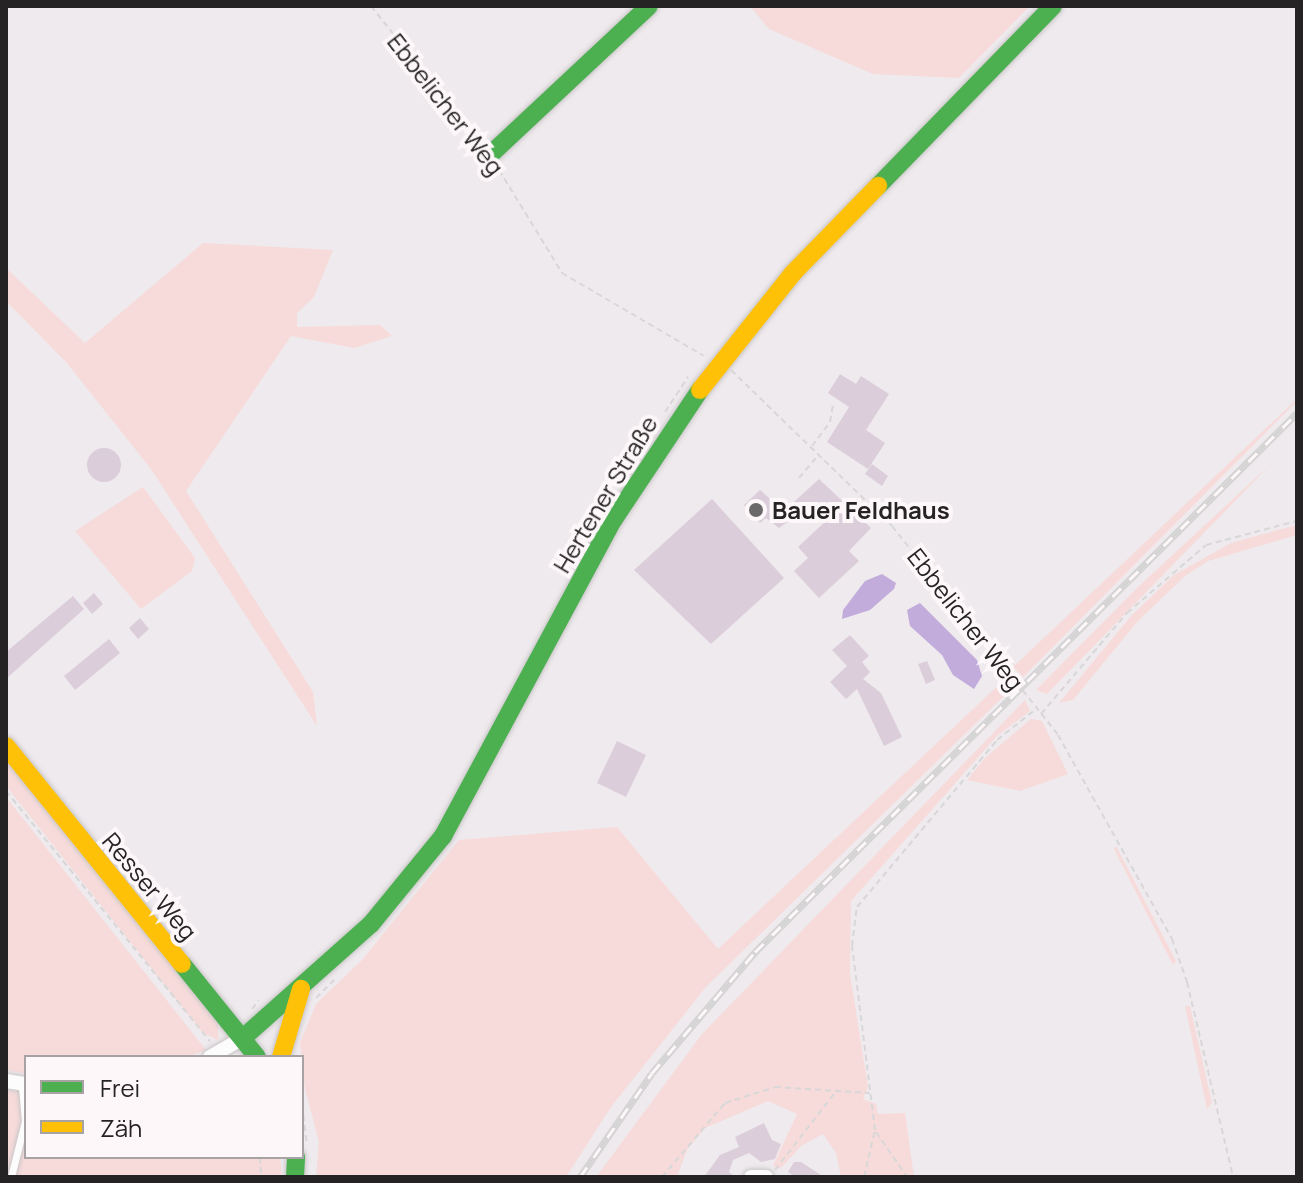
<!DOCTYPE html>
<meta charset="utf-8">
<style>
body{margin:0}
#map{position:relative;width:1303px;height:1183px;overflow:hidden;background:#efeaed;font-family:Manrope,sans-serif}
div>[style]{position:absolute}
.green>*{inset:0;background:#f7dbda}
.water>*{inset:0;background:#c2acdc}
.building>*{inset:0;background:#dbceda}
.round{border-radius:50%}
.path>*{height:2px;margin-top:-1px;transform-origin:0;background:repeating-linear-gradient(90deg,#d8d7d8 0 6px,transparent 0 10px)}
.roads{filter:drop-shadow(0 0 2px #c9c6c8) drop-shadow(0 0 2px #c9c6c8)}
.lane>*{height:7px;margin:-3.5px;padding:0 3.5px;transform-origin:3.5px;border-radius:3.5px;background:#fdfcfc}
.street>*{height:14px;margin:-7px;padding:0 7px;transform-origin:7px;border-radius:7px;background:#fdfcfc}
.fast>*{height:18px;margin:-9px;padding:0 9px;transform-origin:9px;border-radius:9px;background:#4caf50}
.slow>*{height:18px;margin:-9px;padding:0 9px;transform-origin:9px;border-radius:9px;background:#ffc107}
.rail>*{height:7px;margin-top:-3.5px;transform-origin:0;background:repeating-linear-gradient(90deg,#fdf7fa 0 12px,#d5d4d4 0 24px);box-sizing:border-box;border-block:2px solid #d5d4d4}
.dots>*{width:22px;height:22px;translate:-50% -50%;box-sizing:border-box;border:4px solid #fdf7fa;border-radius:50%}
span{translate:-50% -50%;white-space:nowrap;text-align:center;line-height:1.15;-webkit-text-stroke:8px #fdf7fa;paint-order:stroke}
.street-label{font-size:24px;color:#252324}
.poi-label{font-size:24px;color:#252324;font-weight:700}
.left{translate:0 -50%;text-align:left}
.frame{position:absolute;inset:0;border:8px solid #252324;pointer-events:none}
.legend{position:absolute;left:24px;top:1055px;width:280px;height:104px;box-sizing:border-box;background:#fdf7fa;border:2px solid #a7a2a4;margin:0;padding:10px 14px;list-style:none;font-size:24px;color:#252324}
.legend li{display:flex;align-items:center;gap:16px;height:40px}
.legend b{width:40px;border:2px solid #a7a2a4}
</style>
<div id="map">
<div class="green">
<div style="clip-path:polygon(750px 6px,1030px 6px,959px 78px,873px 74px,769px 29px)"></div>
<div style="clip-path:polygon(203px 243px,333px 250px,314px 297px,297px 313px,297px 327px,380px 325px,392px 336px,354px 348px,291px 336px,186px 491px,313px 692px,317px 726px,151px 469px,66px 362px,6px 301px,6px 268px,85px 343px)"></div>
<div style="clip-path:polygon(1297px 399px,1297px 401px,1023px 677px,1013px 667px)"></div>
<div style="clip-path:polygon(1272px 463px,1047px 694px,1036px 690px,1139px 586px)"></div>
<div style="clip-path:polygon(143px 487px,195px 558px,192px 571px,141px 609px,75px 531px)"></div>
<div style="clip-path:polygon(1297px 525px,1297px 535px,1208px 561px,1185px 576px,1138px 621px,1073px 700px,1059px 703px,1131px 616px,1174px 575px,1231px 543px)"></div>
<div style="clip-path:polygon(1005px 679px,1012px 688px,706px 987px,611px 1107px,566px 1177px,316px 1177px,319px 1142px,305px 1089px,300px 1043px,316px 1004px,362px 960px,459px 840px,617px 827px,718px 949px)"></div>
<div style="clip-path:polygon(1025px 700px,1030px 711px,997px 736px,851px 901px,850px 974px,868px 1087px,863px 1099px,876px 1104px,878px 1114px,905px 1113px,914px 1177px,841px 1177px,836px 1153px,823px 1134px,801px 1146px,780px 1169px,773px 1166px,797px 1114px,768px 1101px,705px 1128px,687px 1150px,677px 1177px,596px 1177px,702px 1034px)"></div>
<div style="clip-path:polygon(1031px 719px,1042px 721px,1068px 774px,1020px 791px,967px 780px,986px 757px)"></div>
<div style="clip-path:polygon(6px 759px,218px 1024px,218px 1040px,203px 1033px,6px 786px)"></div>
<div style="clip-path:polygon(6px 797px,206px 1050px,187px 1057px,26px 1057px,26px 1074px,6px 1070px)"></div>
<div style="clip-path:polygon(1116px 846px,1176px 961px,1173px 965px,1114px 849px)"></div>
<div style="clip-path:polygon(1185px 1006px,1190px 1006px,1212px 1103px,1207px 1109px)"></div>
<div style="clip-path:polygon(6px 1091px,26px 1091px,26px 1157px,280px 1157px,282px 1177px,6px 1177px)"></div>
</div>
<div class="water">
<div style="clip-path:polygon(882px 574px,896px 583px,894px 589px,870px 610px,842px 619px,843px 610px,865px 581px)"></div>
<div style="clip-path:polygon(920px 603px,977px 660px,982px 676px,974px 689px,953px 675px,942px 655px,910px 626px,907px 610px)"></div>
</div>
<div class="building">
<div style="clip-path:polygon(840px 374px,856px 384px,861px 376px,889px 394px,866px 430px,885px 443px,868px 469px,827px 442px,849px 407px,828px 393px)"></div>
<div class="round" style="left:87px;top:448px;width:34px;height:34px"></div>
<div style="clip-path:polygon(872px 464px,888px 476px,882px 486px,865px 474px)"></div>
<div style="clip-path:polygon(819px 479px,871px 528px,849px 551px,859px 561px,819px 598px,794px 571px,808px 558px,798px 547px,829px 518px,814px 503px,779px 528px,766px 518px,760px 523px,744px 505px,760px 490px,784px 511px)"></div>
<div style="clip-path:polygon(712px 499px,784px 578px,711px 644px,634px 570px)"></div>
<div style="clip-path:polygon(94px 593px,103px 604px,92px 614px,83px 603px)"></div>
<div style="clip-path:polygon(73px 596px,84px 609px,6px 679px,6px 652px)"></div>
<div style="clip-path:polygon(140px 618px,149px 629px,138px 639px,129px 628px)"></div>
<div style="clip-path:polygon(850px 635px,869px 656px,862px 662px,870px 672px,863px 679px,881px 693px,902px 737px,884px 746px,857px 689px,846px 699px,830px 682px,847px 666px,832px 650px)"></div>
<div style="clip-path:polygon(109px 639px,120px 653px,75px 690px,64px 676px)"></div>
<div style="clip-path:polygon(927px 661px,935px 680px,926px 684px,918px 664px)"></div>
<div style="clip-path:polygon(617px 741px,646px 755px,626px 797px,597px 783px)"></div>
<div style="clip-path:polygon(764px 1123px,772px 1140px,781px 1144px,775px 1159px,761px 1162px,749px 1153px,733px 1160px,729px 1172px,735px 1177px,704px 1177px,720px 1155px,739px 1147px,735px 1137px)"></div>
<div style="clip-path:polygon(794px 1162px,801px 1162px,824px 1177px,795px 1177px,788px 1172px)"></div>
</div>
<div class="path">
<div style="left:371px;top:6px;width:174px;rotate:51.3deg"></div>
<div style="left:499px;top:170px;width:121px;rotate:58.5deg"></div>
<div style="left:562px;top:273px;width:164px;rotate:30.3deg"></div>
<div style="left:731px;top:370px;width:224px;rotate:44.1deg"></div>
<div style="left:892px;top:526px;width:267px;rotate:51.5deg"></div>
<div style="left:1058px;top:735px;width:234px;rotate:60.8deg"></div>
<div style="left:1172px;top:939px;width:46px;rotate:70.8deg"></div>
<div style="left:1187px;top:982px;width:200px;rotate:76.7deg"></div>
<div style="left:665px;top:412px;width:42px;rotate:-56.7deg"></div>
<div style="left:812px;top:446px;width:30px;rotate:-53deg"></div>
<div style="left:830px;top:422px;width:17px;rotate:-80deg"></div>
<div style="left:799px;top:478px;width:30px;rotate:-50deg"></div>
<div style="left:1041px;top:714px;width:133px;rotate:-49.6deg"></div>
<div style="left:1127px;top:613px;width:104px;rotate:-40.7deg"></div>
<div style="left:1206px;top:545px;width:94px;rotate:-14.8deg"></div>
<div style="left:6px;top:791px;width:323px;rotate:50.8deg"></div>
<div style="left:316px;top:998px;width:30px;rotate:-45deg"></div>
<div style="left:252px;top:1009px;width:11px;rotate:-52deg"></div>
<div style="left:302px;top:1105px;width:39px;rotate:83deg"></div>
<div style="left:876px;top:1132px;width:55px;rotate:55.4deg"></div>
<div style="left:260px;top:1157px;width:20px;rotate:87deg"></div>
<div style="left:775px;top:1170px;width:101px;rotate:-52.2deg"></div>
<div style="left:662px;top:1177px;width:97px;rotate:-49.6deg"></div>
<div style="left:725px;top:1103px;width:52px;rotate:-17.7deg"></div>
<div style="left:775px;top:1087px;width:95px;rotate:3.6deg"></div>
<div style="left:864px;top:1177px;width:48px;rotate:-76.8deg"></div>
<div style="left:875px;top:1130px;width:185px;rotate:-97.1deg"></div>
<div style="left:852px;top:946px;width:39px;rotate:-83deg"></div>
<div style="left:857px;top:907px;width:218px;rotate:-50deg"></div>
<div style="left:997px;top:740px;width:50px;rotate:-38.5deg"></div>
</div>
<div class="roads">
<div class="lane">
<div style="left:11px;top:1177px;width:58px;rotate:-76deg"></div>
<div style="left:25px;top:1121px;width:38px;rotate:-95deg"></div>
</div>
<div class="street">
<div style="left:210px;top:1057px;width:39px;rotate:-30deg"></div>
<div style="left:6px;top:1081px;width:20px;rotate:9deg"></div>
<div style="left:751px;top:1177px;width:15px"></div>
</div>
<div class="fast">
<div style="left:491px;top:154px;width:216px;rotate:-43.1deg"></div>
<div style="left:878px;top:186px;width:251px;rotate:-45.8deg"></div>
<div style="left:182px;top:964px;width:119px;rotate:51.1deg"></div>
<div style="left:244px;top:1037px;width:170px;rotate:-41.7deg"></div>
<div style="left:371px;top:924px;width:114px;rotate:-50.7deg"></div>
<div style="left:443px;top:836px;width:360px;rotate:-61.7deg"></div>
<div style="left:614px;top:519px;width:155px;rotate:-56.3deg"></div>
<div style="left:295px;top:1177px;width:20px;rotate:-87deg"></div>
</div>
<div class="slow">
<div style="left:700px;top:390px;width:149px;rotate:-51.5deg"></div>
<div style="left:793px;top:273px;width:122px;rotate:-45.7deg"></div>
<div style="left:6px;top:746px;width:280px;rotate:51.1deg"></div>
<div style="left:281px;top:1057px;width:71px;rotate:-73.6deg"></div>
</div>
</div>
<div class="rail">
<div style="left:580px;top:1177px;width:126px;rotate:-55.3deg"></div>
<div style="left:652px;top:1073px;width:159px;rotate:-49.6deg"></div>
<div style="left:755px;top:952px;width:764px;rotate:-44.84deg"></div>
</div>
<div class="dots">
<div style="left:756px;top:510px;background:#6c696a"></div>
</div>
<div class="street-label">
<span style="left:446px;top:104px;rotate:52deg">Ebbelicher Weg</span>
<span style="left:605px;top:494px;rotate:-59deg">Hertener Straße</span>
<span style="left:966px;top:619px;rotate:52deg">Ebbelicher Weg</span>
<span style="left:150px;top:886px;rotate:50deg">Resser Weg</span>
</div>
<div class="poi-label">
<span class="left" style="left:772px;top:510px">Bauer Feldhaus</span>
</div>
<div class="frame"></div>
<ul class="legend">
<li><b style="height:10px;background:#4caf50"></b>Frei</li>
<li><b style="height:10px;background:#ffc107"></b>Zäh</li>
</ul>
</div>
